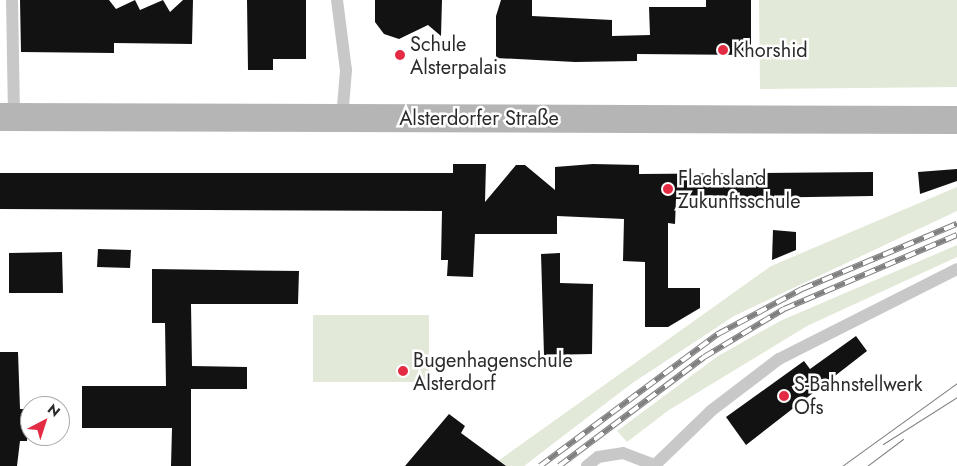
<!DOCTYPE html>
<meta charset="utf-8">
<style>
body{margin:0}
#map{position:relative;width:957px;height:466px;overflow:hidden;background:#fff;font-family:Jost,sans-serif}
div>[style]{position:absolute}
.green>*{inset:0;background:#e2e9d8}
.building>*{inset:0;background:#121212}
.lane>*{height:12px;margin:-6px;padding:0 6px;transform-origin:6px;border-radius:6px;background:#c8c8c8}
.secondary>*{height:28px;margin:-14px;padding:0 14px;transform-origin:14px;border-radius:14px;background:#b5b5b5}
.tram>*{height:1px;margin:-0.5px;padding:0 0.5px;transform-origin:0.5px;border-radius:0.5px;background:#808080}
.rail>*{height:5.5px;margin-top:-2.75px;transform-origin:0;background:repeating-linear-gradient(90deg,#fff 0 11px,#808080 0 22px);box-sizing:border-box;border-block:1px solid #808080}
.dots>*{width:14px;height:14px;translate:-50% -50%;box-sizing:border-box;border:2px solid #fff;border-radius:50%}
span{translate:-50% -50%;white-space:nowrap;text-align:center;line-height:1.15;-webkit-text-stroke:5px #fff;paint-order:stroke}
.poi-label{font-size:20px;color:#2b2b2b}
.left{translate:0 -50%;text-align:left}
.street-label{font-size:20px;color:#2b2b2b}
.north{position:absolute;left:20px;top:396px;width:50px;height:50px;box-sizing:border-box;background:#fff;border:1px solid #aaa;border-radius:50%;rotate:40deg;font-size:14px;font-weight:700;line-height:20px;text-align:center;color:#2b2b2b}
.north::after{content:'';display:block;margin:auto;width:18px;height:22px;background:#e32c43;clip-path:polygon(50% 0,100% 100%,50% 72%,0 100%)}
</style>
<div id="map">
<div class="green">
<div style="clip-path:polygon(759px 0,957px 0,957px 87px,760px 89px)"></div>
<div style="clip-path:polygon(957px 187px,957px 211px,734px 316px,631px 384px,524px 466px,491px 466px,771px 266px)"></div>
<div style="clip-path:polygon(957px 245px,957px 257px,807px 326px,669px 410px,627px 442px,617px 431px,718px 356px,780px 321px)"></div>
<div style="clip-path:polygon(313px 315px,429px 315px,429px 382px,313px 382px)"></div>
</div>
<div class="building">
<div style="clip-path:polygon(20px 0,109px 0,116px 9px,135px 0,140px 10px,163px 0,170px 12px,183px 0,193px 0,192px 44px,114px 43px,114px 53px,21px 52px)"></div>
<div style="clip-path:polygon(247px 0,306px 0,306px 59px,273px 59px,273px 70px,248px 70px)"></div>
<div style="clip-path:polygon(375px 0,442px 0,441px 36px,428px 25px,399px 39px,384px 34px,375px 22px)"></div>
<div style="clip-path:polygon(501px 0,532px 0,532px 16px,612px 20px,612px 36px,650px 35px,649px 7px,706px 7px,706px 0,751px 0,751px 55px,637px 54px,637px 61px,575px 62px,496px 58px,496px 16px)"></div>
<div style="clip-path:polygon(453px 164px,486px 164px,485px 202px,516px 165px,525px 165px,555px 190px,555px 167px,593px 164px,639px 165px,639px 174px,873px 172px,873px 196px,676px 199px,675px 224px,668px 223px,668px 288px,700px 288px,700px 308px,668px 327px,645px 327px,645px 262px,623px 261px,624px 219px,557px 216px,557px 234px,475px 234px,473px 277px,447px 276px,448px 260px,441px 260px,442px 211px,0 209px,0 173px,453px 173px)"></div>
<div style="clip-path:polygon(957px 169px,957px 181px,920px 194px,918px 172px)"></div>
<div style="clip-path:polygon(773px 230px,796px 232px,796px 250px,772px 260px)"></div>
<div style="clip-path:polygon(98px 249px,131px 250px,130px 268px,97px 267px)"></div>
<div style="clip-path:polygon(62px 252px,63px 293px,9px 293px,9px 253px)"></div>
<div style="clip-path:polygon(560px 253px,560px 283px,593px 284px,592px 354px,544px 355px,541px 254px)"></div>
<div style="clip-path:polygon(152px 269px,299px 271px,298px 304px,191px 304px,192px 366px,247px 367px,247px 389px,191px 389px,191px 466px,171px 466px,172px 428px,82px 428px,82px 386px,166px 386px,165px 323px,152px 323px)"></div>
<div style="clip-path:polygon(856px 336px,867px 351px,746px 445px,726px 417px,804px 361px,810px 369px)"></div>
<div style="clip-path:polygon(0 352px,18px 352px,20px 409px,28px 409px,27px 441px,20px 441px,17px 466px,0 466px)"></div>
<div style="clip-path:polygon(449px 414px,465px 426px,461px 433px,506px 466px,405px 466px)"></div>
</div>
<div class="lane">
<div style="left:12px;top:0;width:117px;rotate:89deg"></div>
<div style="left:337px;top:0;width:71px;rotate:82.7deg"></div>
<div style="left:346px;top:70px;width:49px;rotate:94.7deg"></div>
<div style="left:587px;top:466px;width:14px;rotate:-39deg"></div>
<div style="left:598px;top:457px;width:25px;rotate:-9deg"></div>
<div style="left:623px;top:453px;width:34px;rotate:21deg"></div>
<div style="left:655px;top:465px;width:79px;rotate:-44deg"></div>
<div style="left:712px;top:410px;width:84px;rotate:-37.3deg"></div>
<div style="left:779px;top:359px;width:199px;rotate:-26.8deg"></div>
</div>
<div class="secondary">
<div style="left:0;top:117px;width:957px;rotate:0.18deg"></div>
</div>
<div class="tram">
<div style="left:883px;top:444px;width:88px;rotate:-32.4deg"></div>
<div style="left:842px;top:466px;width:142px;rotate:-35.8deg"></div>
<div style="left:867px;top:466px;width:45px;rotate:-36.9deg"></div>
</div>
<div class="rail">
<div style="left:540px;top:466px;width:222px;rotate:-36.6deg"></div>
<div style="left:718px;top:334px;width:95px;rotate:-28.2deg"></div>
<div style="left:802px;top:289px;width:168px;rotate:-22.8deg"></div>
<div style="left:559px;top:466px;width:181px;rotate:-36.9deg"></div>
<div style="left:704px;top:357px;width:93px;rotate:-31deg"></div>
<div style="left:784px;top:309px;width:188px;rotate:-23.2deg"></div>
</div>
<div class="dots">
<div style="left:723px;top:50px;background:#e32c43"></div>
<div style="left:400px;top:55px;background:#e32c43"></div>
<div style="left:668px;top:189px;background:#e32c43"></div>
<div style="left:403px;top:371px;background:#e32c43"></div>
<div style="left:784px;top:396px;background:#e32c43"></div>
</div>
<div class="poi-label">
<span class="left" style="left:410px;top:56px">Schule<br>Alsterpalais</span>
<span class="left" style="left:733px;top:50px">Khorshid</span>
<span class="left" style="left:678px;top:190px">Flachsland<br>Zukunftsschule</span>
<span class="left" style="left:413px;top:372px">Bugenhagenschule<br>Alsterdorf</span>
<span class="left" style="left:794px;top:396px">S-Bahnstellwerk<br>Ofs</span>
</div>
<div class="street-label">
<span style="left:479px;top:118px">Alsterdorfer Straße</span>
</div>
<div class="north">N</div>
</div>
